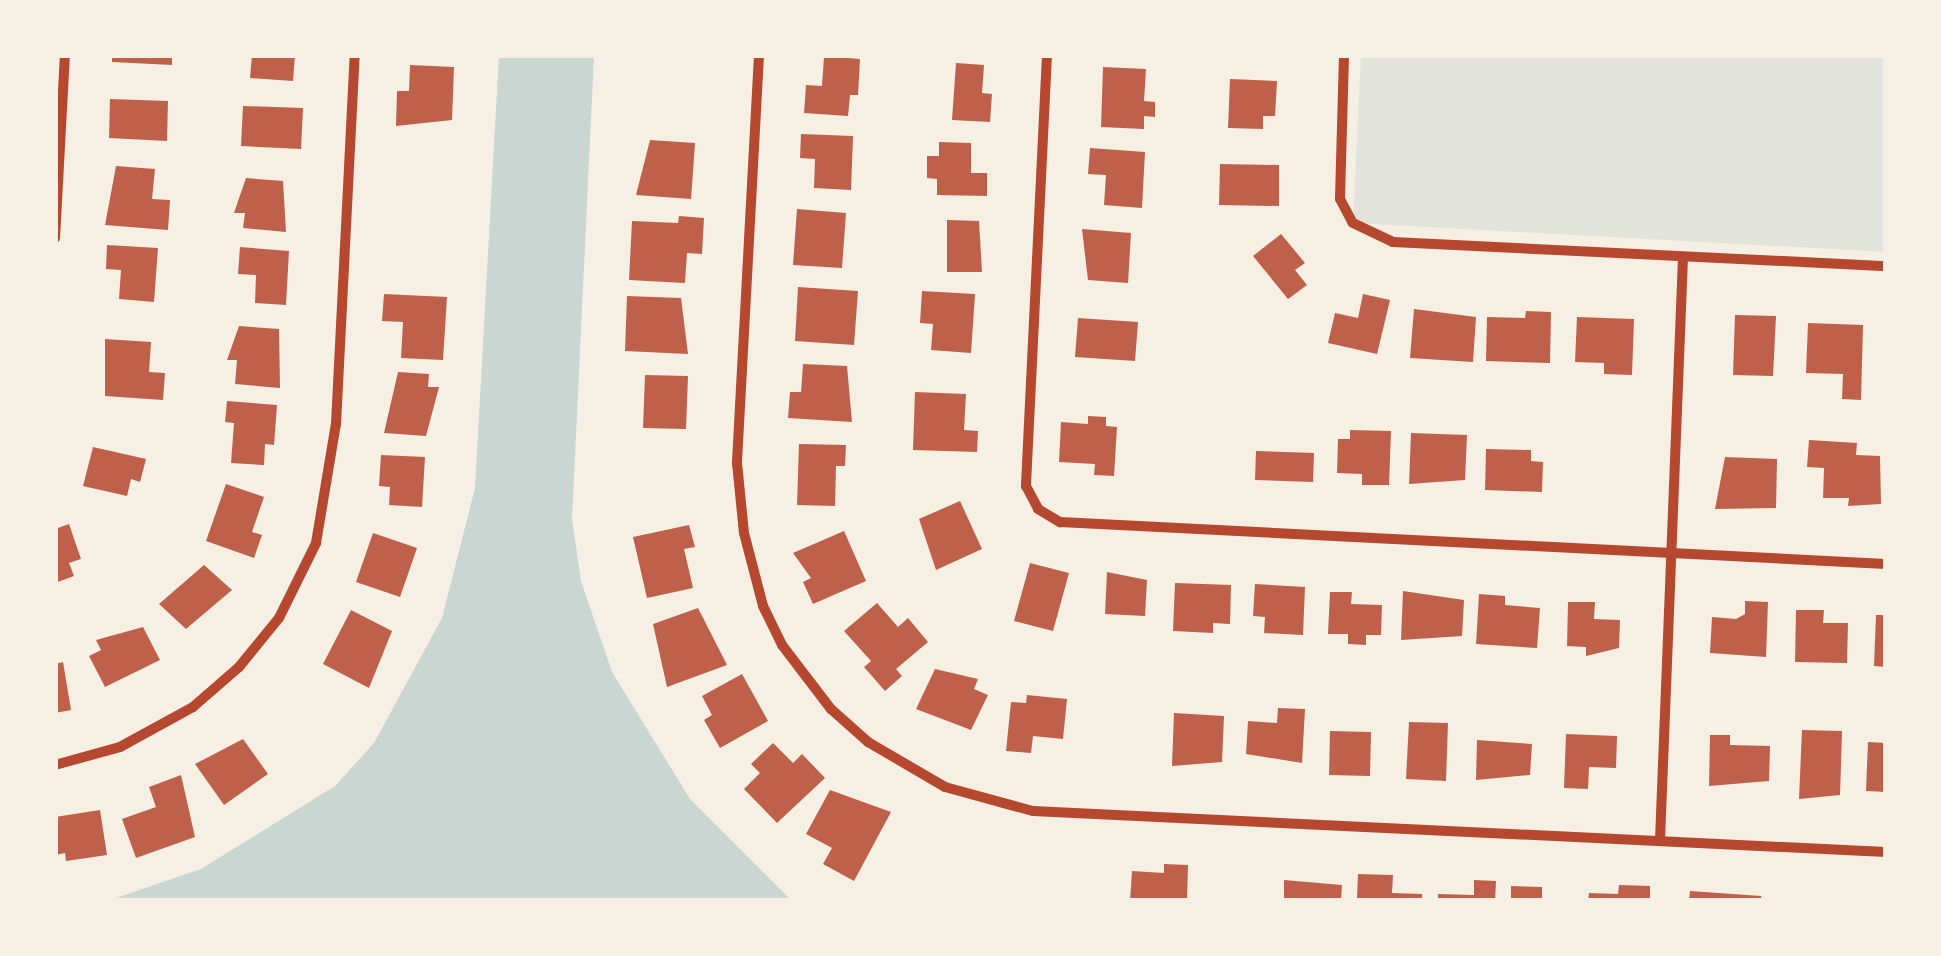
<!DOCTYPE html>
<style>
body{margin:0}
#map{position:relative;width:1941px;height:956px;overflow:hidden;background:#f6efe4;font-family:Quicksand,sans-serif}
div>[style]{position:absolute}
.green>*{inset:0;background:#e2e4dc}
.water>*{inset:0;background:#c9d6d2}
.building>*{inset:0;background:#bf614a}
.minor>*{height:10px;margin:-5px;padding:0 5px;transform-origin:5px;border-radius:5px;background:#b5482f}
span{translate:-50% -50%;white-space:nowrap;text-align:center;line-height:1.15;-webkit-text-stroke:9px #f6efe4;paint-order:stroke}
.frame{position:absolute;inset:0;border:58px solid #f6efe4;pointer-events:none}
</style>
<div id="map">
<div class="green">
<div style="clip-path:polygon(1361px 55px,1886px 55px,1886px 252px,1353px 223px)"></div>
</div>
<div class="water">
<div style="clip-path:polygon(499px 55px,594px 55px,572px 519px,581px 581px,612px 672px,690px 799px,792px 901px,107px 901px,201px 869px,335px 786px,374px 743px,442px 618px,475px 488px)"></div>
</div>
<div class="building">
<div style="clip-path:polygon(112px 55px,172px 55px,172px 65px,112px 62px)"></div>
<div style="clip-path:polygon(252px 55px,295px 55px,293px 81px,250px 78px)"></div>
<div style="clip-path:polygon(824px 56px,860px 59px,858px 95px,850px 95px,848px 116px,804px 113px,806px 85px,822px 86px)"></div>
<div style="clip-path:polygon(956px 63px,984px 65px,982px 93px,992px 94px,990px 122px,952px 120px)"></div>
<div style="clip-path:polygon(410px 65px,454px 67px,452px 120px,396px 126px,397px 91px,409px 91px)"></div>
<div style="clip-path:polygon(1103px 67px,1146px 69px,1144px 101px,1155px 102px,1155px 117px,1144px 116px,1144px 129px,1101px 127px)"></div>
<div style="clip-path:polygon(1230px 79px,1277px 81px,1275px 116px,1263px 116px,1263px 129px,1228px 128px)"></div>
<div style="clip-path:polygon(110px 99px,168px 101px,167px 141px,109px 138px)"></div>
<div style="clip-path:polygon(243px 106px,303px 108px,301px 149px,241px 146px)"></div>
<div style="clip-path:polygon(801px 134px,853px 136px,851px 190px,814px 188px,815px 159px,800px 158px)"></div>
<div style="clip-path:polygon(650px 140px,695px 143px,691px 199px,636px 195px)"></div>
<div style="clip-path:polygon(939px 142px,971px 143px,971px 173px,987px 173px,987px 196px,937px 195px,937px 179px,927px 178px,927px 156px,939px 156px)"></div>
<div style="clip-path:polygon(1090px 148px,1145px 152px,1142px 208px,1104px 205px,1106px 175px,1088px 174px)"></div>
<div style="clip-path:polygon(1220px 164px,1279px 165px,1279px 206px,1219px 205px)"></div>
<div style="clip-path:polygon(116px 166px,155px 169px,152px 199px,170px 200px,168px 230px,105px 225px)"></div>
<div style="clip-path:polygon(246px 178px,283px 181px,286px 232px,243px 228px,245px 213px,234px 213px)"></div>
<div style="clip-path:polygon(797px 209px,846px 213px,842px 268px,793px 265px)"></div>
<div style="clip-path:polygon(679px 216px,704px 218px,702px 254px,687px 253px,685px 283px,629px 280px,632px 221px,678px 223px)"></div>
<div style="clip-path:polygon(947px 220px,979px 221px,982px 272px,947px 272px)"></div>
<div style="clip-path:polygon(1082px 229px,1131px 233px,1128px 283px,1088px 280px)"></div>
<div style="clip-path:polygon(1281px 234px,1305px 263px,1295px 270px,1307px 285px,1288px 299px,1253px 256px)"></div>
<div style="clip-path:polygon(107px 245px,158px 248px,154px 302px,119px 299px,121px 270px,106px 269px)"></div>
<div style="clip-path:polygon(240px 247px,289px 251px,286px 305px,255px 303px,256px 275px,238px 274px)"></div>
<div style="clip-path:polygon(798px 287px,858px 291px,854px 345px,795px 341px)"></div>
<div style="clip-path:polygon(922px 291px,975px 294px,971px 353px,931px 350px,933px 324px,920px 323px)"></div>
<div style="clip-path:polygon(384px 294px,447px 297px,443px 360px,401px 358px,403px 322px,382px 321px)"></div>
<div style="clip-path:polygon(1363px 294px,1390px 300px,1377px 354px,1328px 343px,1335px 313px,1358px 318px)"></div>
<div style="clip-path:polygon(627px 296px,681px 298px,688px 354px,625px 351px)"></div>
<div style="clip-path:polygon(1414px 309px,1476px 317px,1473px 362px,1410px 358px)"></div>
<div style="clip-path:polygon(1526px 311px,1551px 312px,1550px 363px,1486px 361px,1487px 317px,1525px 318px)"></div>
<div style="clip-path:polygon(1735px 315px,1776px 316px,1773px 376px,1733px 375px)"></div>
<div style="clip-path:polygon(1577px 317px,1634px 319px,1632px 375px,1604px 374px,1604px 363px,1575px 362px)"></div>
<div style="clip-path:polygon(1078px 318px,1138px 322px,1135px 361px,1075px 357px)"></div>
<div style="clip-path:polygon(1808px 323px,1863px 325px,1861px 400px,1842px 399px,1843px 374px,1806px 373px)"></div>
<div style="clip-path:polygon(239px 326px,279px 329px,280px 388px,235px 384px,237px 360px,227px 360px)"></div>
<div style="clip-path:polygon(105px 339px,151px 342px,149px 372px,165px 373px,163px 400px,105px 396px)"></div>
<div style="clip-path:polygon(803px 364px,847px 366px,852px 422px,788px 418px,790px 392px,801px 392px)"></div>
<div style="clip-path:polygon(398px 372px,429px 374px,428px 387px,439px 387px,426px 436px,384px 433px)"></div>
<div style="clip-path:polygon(645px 375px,688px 376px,686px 429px,643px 428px)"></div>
<div style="clip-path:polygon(915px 392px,966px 394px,964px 430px,978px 431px,977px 452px,913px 450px)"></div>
<div style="clip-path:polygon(227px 401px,277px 405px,274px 445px,265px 444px,264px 465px,231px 463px,234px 423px,225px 422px)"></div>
<div style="clip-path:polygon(1088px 416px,1106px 417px,1106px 426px,1117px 427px,1114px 476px,1094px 475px,1095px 464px,1059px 462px,1061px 422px,1088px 424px)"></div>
<div style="clip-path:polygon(1350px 430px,1391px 431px,1389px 485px,1362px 485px,1362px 474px,1337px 473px,1338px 439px,1350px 439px)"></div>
<div style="clip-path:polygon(1411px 433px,1467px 435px,1465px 480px,1409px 484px)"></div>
<div style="clip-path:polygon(1809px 440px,1857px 443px,1856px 455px,1880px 456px,1881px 504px,1848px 506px,1849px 498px,1823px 498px,1824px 468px,1807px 467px)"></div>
<div style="clip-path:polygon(799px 444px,846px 445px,845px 466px,836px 466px,835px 506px,797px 505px)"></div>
<div style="clip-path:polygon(93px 447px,146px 459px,140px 482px,131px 479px,127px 496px,83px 486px)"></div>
<div style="clip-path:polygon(1486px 449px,1531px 450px,1531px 461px,1543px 462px,1542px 492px,1485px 490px)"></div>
<div style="clip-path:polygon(1256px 451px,1314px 453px,1313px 482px,1255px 480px)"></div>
<div style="clip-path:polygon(381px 455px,425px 457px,422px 507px,389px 505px,390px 487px,379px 486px)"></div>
<div style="clip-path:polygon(1725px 457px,1777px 459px,1776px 508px,1715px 509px)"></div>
<div style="clip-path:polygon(226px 484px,264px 497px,252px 532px,262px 535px,254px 558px,206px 541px)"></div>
<div style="clip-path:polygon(960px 501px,982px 549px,936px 570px,919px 519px)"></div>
<div style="clip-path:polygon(69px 524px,81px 559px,69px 563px,74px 576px,55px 583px,55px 529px)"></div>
<div style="clip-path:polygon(689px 525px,695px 547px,684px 549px,693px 588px,647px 598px,633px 537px)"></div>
<div style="clip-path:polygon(844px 531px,866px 581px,813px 604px,803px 582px,811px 578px,793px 553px)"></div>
<div style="clip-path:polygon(373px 533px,417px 548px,400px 597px,356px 582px)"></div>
<div style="clip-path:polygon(1030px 563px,1069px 573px,1053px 631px,1014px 621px)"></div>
<div style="clip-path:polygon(204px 565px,232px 590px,186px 629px,159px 604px)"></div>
<div style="clip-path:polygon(1107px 572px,1147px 580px,1145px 616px,1105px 614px)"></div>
<div style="clip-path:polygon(1175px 583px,1231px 585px,1230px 624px,1213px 623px,1213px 633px,1173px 631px)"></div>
<div style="clip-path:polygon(1255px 584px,1305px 587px,1303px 635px,1264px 633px,1265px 617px,1253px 616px)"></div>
<div style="clip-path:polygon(1403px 591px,1464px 600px,1462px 636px,1401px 640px)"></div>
<div style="clip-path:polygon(1330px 592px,1352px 592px,1351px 604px,1382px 605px,1381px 635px,1366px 635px,1366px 645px,1348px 644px,1348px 634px,1328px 634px)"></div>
<div style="clip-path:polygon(1479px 594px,1505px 596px,1505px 605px,1540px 608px,1537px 648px,1476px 644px)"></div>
<div style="clip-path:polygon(1745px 601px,1768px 602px,1766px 657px,1710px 653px,1712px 617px,1736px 619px,1745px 614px)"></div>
<div style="clip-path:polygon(1568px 602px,1595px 602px,1594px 619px,1620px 620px,1619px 648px,1586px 656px,1586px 647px,1567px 646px)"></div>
<div style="clip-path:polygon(877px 603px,898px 627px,908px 618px,928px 642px,896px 669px,902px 676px,885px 691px,864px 667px,871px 661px,844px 631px)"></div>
<div style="clip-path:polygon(698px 608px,727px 665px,667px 687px,653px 624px)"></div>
<div style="clip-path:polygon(351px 610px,392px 631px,369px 688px,323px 664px)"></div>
<div style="clip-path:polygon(1796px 610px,1824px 610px,1823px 623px,1848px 623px,1847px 663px,1795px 662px)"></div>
<div style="clip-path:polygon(1876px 615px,1886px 615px,1886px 667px,1874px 666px)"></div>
<div style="clip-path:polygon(143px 627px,160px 660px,105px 687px,89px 656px,101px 650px,96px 640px)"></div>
<div style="clip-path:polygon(63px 662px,71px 710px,55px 713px,55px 664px)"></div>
<div style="clip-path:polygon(935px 669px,978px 679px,974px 689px,988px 695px,971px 730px,916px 709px)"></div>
<div style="clip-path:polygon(742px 674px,768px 721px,720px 748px,704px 720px,712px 715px,702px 696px)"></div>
<div style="clip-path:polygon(1027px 695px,1067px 699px,1063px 739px,1033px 736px,1031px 753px,1006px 751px,1011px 702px,1026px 703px)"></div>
<div style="clip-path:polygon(1278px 708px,1305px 709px,1302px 763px,1246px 754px,1248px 721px,1277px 723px)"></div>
<div style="clip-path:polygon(1174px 713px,1224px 716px,1222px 762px,1172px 766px)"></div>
<div style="clip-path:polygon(1409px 722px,1448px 723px,1446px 781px,1406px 779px)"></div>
<div style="clip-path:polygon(1802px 730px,1842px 731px,1840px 795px,1799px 799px)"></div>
<div style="clip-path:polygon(1330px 731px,1371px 732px,1370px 776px,1329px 775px)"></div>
<div style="clip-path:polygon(1566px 734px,1617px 736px,1616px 768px,1589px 767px,1588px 789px,1564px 788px)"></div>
<div style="clip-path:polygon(1710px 735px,1730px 735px,1730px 745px,1770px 746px,1769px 781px,1709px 786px)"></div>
<div style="clip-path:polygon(243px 739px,268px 774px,224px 805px,195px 764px)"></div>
<div style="clip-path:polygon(1477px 740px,1532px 744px,1530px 775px,1476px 780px)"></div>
<div style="clip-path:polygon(1868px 742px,1886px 743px,1886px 792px,1866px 791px)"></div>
<div style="clip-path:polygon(773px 743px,793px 763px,802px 754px,825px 778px,777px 823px,744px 789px,760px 773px,751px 764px)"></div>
<div style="clip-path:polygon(181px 775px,195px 837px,136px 858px,122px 819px,156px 807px,149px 787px)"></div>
<div style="clip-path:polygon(830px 790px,891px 812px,854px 881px,823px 864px,832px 848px,806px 834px)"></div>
<div style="clip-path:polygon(100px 810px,107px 855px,66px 861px,65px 853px,55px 855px,55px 817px)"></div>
<div style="clip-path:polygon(1164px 864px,1188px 865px,1187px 901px,1130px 901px,1132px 871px,1164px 873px)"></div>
<div style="clip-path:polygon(1358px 874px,1393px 875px,1392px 893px,1422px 894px,1422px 901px,1357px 898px)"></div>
<div style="clip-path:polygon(1284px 880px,1342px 885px,1341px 901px,1284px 901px)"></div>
<div style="clip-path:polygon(1474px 880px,1496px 881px,1495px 901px,1438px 901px,1438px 894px,1474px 895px)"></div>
<div style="clip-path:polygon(1619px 885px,1650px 886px,1650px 901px,1588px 901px,1589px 893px,1618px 894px)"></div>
<div style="clip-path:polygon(1511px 886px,1542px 887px,1542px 901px,1511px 901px)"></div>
<div style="clip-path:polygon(1690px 891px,1761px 896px,1761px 901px,1689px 901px)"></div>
</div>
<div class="minor">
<div style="left:759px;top:55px;width:409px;rotate:93.1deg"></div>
<div style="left:737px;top:463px;width:70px;rotate:84.3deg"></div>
<div style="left:744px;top:533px;width:75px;rotate:75.4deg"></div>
<div style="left:763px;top:606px;width:43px;rotate:64deg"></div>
<div style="left:782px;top:645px;width:81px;rotate:52.6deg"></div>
<div style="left:831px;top:709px;width:50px;rotate:41.7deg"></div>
<div style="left:868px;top:742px;width:89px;rotate:30.3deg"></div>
<div style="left:945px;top:787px;width:91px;rotate:15.3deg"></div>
<div style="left:1033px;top:811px;width:854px;rotate:2.75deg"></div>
<div style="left:1047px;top:55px;width:432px;rotate:92.8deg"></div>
<div style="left:1026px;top:486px;width:26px;rotate:62deg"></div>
<div style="left:1038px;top:509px;width:26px;rotate:31deg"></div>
<div style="left:1060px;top:522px;width:827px;rotate:2.91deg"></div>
<div style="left:1344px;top:55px;width:144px;rotate:91.6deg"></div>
<div style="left:1340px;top:199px;width:27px;rotate:62deg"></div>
<div style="left:1353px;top:223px;width:44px;rotate:25.4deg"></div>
<div style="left:1393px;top:242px;width:494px;rotate:2.8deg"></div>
<div style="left:55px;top:238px;width:183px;rotate:-86.9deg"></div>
<div style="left:55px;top:765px;width:67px;rotate:-15.5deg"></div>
<div style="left:120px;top:747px;width:83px;rotate:-28.7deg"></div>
<div style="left:193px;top:707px;width:61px;rotate:-41deg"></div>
<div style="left:239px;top:667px;width:63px;rotate:-50.8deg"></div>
<div style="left:279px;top:618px;width:84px;rotate:-63.7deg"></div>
<div style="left:316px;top:543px;width:121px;rotate:-80.5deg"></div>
<div style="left:336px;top:424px;width:369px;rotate:-87.1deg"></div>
<div style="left:1660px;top:840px;width:582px;rotate:-87.74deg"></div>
</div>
<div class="frame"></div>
</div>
